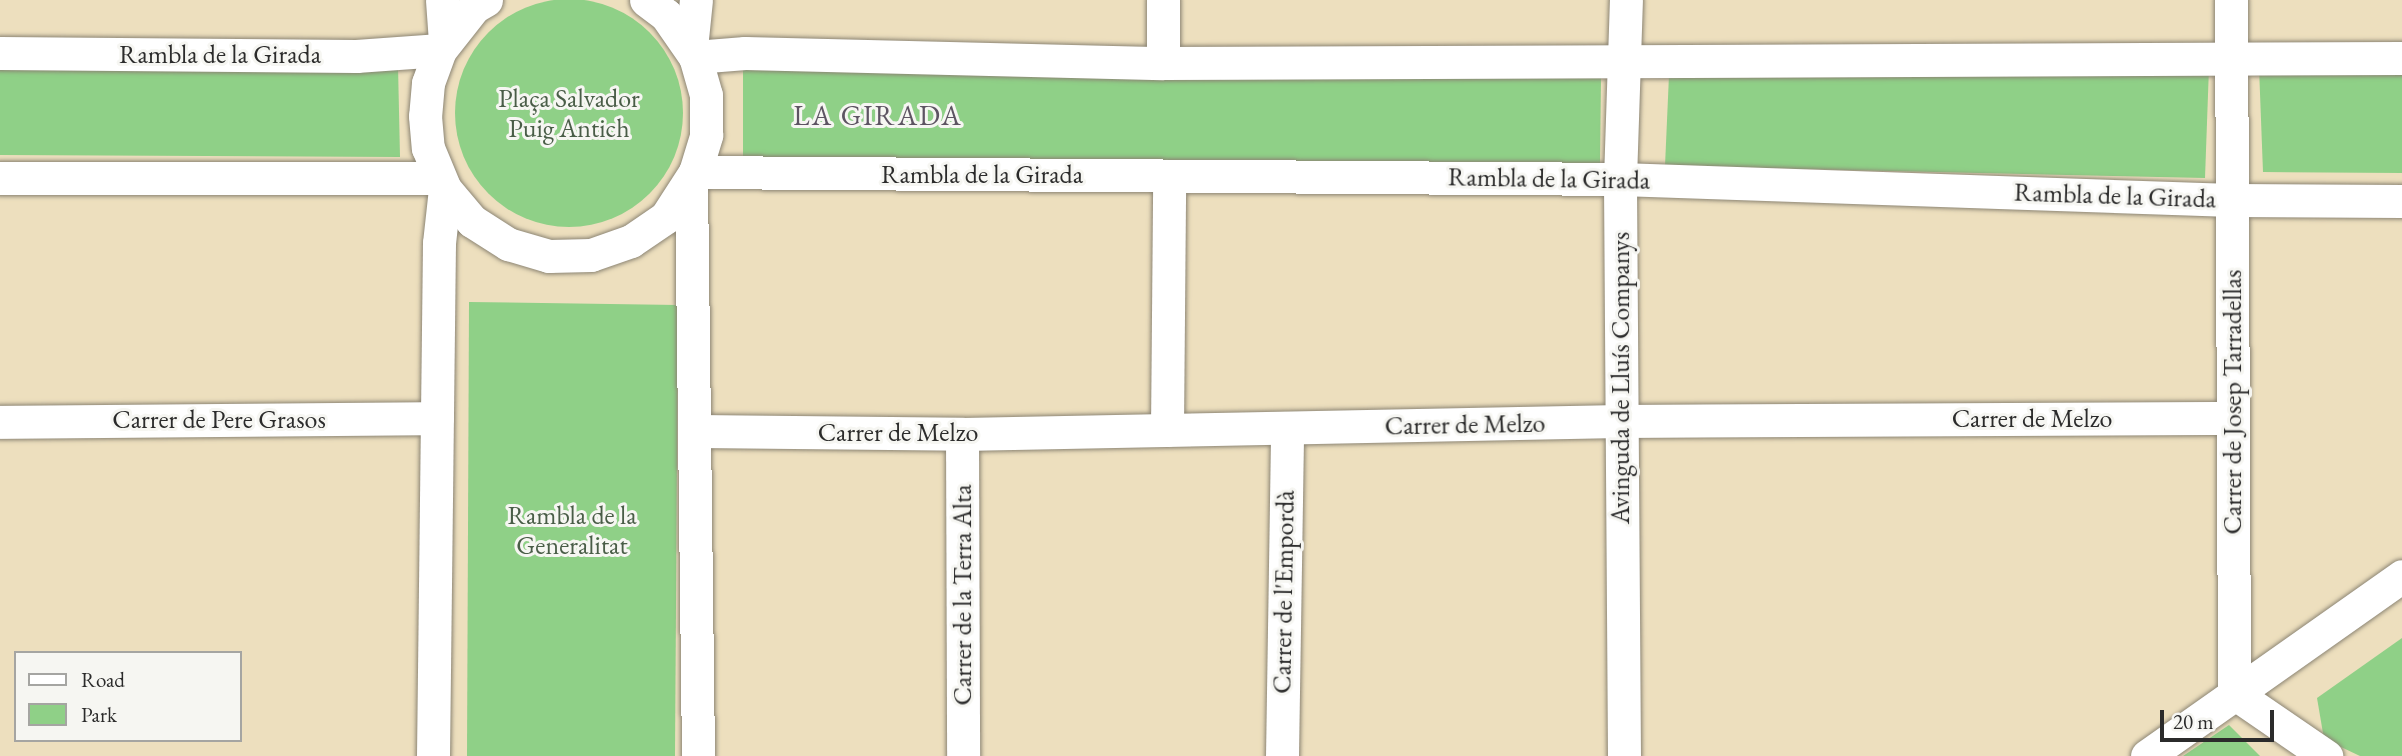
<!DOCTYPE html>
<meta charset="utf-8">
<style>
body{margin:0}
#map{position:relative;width:2402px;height:756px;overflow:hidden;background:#eddfbe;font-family:"EB Garamond",serif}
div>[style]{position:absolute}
.green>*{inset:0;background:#8fd087}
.round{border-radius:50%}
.roads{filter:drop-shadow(0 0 2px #8c8574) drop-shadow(0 0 2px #8c8574)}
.street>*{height:33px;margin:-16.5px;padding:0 16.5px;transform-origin:16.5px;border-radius:16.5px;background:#fff}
span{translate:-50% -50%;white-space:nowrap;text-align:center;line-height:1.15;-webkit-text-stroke:6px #f6f6f2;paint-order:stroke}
.street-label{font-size:26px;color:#2b2b2b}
.park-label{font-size:26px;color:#495d47}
.neighbourhood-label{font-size:28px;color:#5d5462;letter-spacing:2px}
.legend{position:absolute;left:14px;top:651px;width:228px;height:91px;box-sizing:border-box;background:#f6f6f2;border:2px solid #a5a5a2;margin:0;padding:9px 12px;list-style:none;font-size:21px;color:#2b2b2b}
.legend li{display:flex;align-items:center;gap:14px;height:35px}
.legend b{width:35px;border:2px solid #a5a5a2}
.scale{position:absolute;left:2160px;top:710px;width:114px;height:32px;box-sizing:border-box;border:4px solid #2b2b2b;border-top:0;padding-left:9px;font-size:21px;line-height:24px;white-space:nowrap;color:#2b2b2b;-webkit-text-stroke:5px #f6f6f2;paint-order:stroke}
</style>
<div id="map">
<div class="green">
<div class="round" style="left:455px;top:-1px;width:228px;height:228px"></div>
<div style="clip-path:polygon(398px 66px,400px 157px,0 155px,0 68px)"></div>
<div style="clip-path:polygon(743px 67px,1601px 78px,1600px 165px,743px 159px)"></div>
<div style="clip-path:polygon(2209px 67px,2205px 178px,1665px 166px,1669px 75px)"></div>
<div style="clip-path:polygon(2259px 67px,2402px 69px,2402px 173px,2263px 172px)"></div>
<div style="clip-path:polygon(469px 302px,678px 305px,675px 756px,467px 756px)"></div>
<div style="clip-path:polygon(2402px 638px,2402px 756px,2360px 756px,2324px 739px,2317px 698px)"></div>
<div style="clip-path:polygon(2229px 725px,2260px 756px,2183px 756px)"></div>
</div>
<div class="roads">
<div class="street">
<div style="left:442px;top:0;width:42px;rotate:85.9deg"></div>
<div style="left:486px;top:0;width:14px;rotate:150deg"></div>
<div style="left:474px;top:7px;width:55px;rotate:128.3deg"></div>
<div style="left:440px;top:50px;width:35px;rotate:110deg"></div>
<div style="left:428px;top:83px;width:33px;rotate:95deg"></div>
<div style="left:425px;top:116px;width:32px;rotate:85deg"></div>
<div style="left:428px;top:148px;width:44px;rotate:67.5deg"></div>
<div style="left:445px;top:189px;width:42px;rotate:49.8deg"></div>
<div style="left:472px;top:221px;width:43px;rotate:32.6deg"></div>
<div style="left:508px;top:244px;width:43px;rotate:16.3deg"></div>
<div style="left:549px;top:256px;width:42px;rotate:-1.4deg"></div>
<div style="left:591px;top:255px;width:42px;rotate:-19.3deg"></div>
<div style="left:631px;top:241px;width:42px;rotate:-34.4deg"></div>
<div style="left:666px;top:217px;width:54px;rotate:-57.2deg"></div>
<div style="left:695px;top:172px;width:39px;rotate:-73deg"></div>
<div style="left:706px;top:135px;width:40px;rotate:-90deg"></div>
<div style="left:706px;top:95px;width:40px;rotate:-106deg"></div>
<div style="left:695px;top:57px;width:51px;rotate:-124.6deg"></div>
<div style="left:666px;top:15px;width:25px;rotate:-143deg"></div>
<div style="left:1163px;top:0;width:63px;rotate:90deg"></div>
<div style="left:2231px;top:0;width:693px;rotate:89.75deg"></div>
<div style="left:2234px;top:693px;width:112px;rotate:34.4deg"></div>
<div style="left:691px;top:48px;width:48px;rotate:-84.1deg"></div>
<div style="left:0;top:53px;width:356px;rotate:0.5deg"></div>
<div style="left:356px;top:56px;width:84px;rotate:-4.1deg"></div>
<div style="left:695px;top:57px;width:50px;rotate:-4.6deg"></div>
<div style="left:745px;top:53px;width:418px;rotate:1.4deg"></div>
<div style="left:1163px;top:63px;width:1239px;rotate:-0.23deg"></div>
<div style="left:695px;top:172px;width:925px;rotate:0.43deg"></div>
<div style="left:1620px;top:179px;width:612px;rotate:1.97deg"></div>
<div style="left:2232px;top:200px;width:170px;rotate:0.3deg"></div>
<div style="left:0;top:178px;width:439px"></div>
<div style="left:691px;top:182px;width:574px;rotate:89.3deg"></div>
<div style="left:0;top:422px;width:437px;rotate:-0.5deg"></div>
<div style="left:1167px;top:430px;width:254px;rotate:-89.5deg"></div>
<div style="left:697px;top:431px;width:265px;rotate:0.6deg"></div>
<div style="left:962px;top:434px;width:658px;rotate:-1.13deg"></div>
<div style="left:1620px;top:421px;width:613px;rotate:-0.28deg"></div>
<div style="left:962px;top:434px;width:322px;rotate:89.8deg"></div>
<div style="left:433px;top:756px;width:513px;rotate:-89.33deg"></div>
<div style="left:439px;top:243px;width:54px;rotate:-83.7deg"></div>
<div style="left:1282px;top:756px;width:328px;rotate:-89.1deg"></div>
<div style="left:1624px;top:756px;width:577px;rotate:-90.4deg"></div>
<div style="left:1620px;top:179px;width:179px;rotate:-88.1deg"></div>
<div style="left:2147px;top:756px;width:312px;rotate:-35.2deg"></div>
</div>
</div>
<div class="street-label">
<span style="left:220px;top:55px">Rambla de la Girada</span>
<span style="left:982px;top:175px">Rambla de la Girada</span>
<span style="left:1549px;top:179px;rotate:1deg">Rambla de la Girada</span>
<span style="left:2115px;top:196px;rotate:2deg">Rambla de la Girada</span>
<span style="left:1621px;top:378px;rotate:-90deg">Avinguda de Lluís Companys</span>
<span style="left:2233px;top:402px;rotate:-90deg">Carrer de Josep Tarradellas</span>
<span style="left:2032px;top:419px">Carrer de Melzo</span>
<span style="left:219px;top:420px">Carrer de Pere Grasos</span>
<span style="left:1465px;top:425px;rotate:-1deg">Carrer de Melzo</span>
<span style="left:898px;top:433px">Carrer de Melzo</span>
<span style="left:1284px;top:592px;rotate:-89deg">Carrer de l'Empordà</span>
<span style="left:963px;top:595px;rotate:-90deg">Carrer de la Terra Alta</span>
</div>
<div class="park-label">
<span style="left:569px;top:114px">Plaça Salvador<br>Puig Antich</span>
<span style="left:572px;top:531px">Rambla de la<br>Generalitat</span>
</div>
<div class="neighbourhood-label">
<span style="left:878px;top:115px">LA GIRADA</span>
</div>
<ul class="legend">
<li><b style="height:9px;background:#fff"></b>Road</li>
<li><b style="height:19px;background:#8fd087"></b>Park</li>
</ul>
<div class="scale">20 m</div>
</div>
